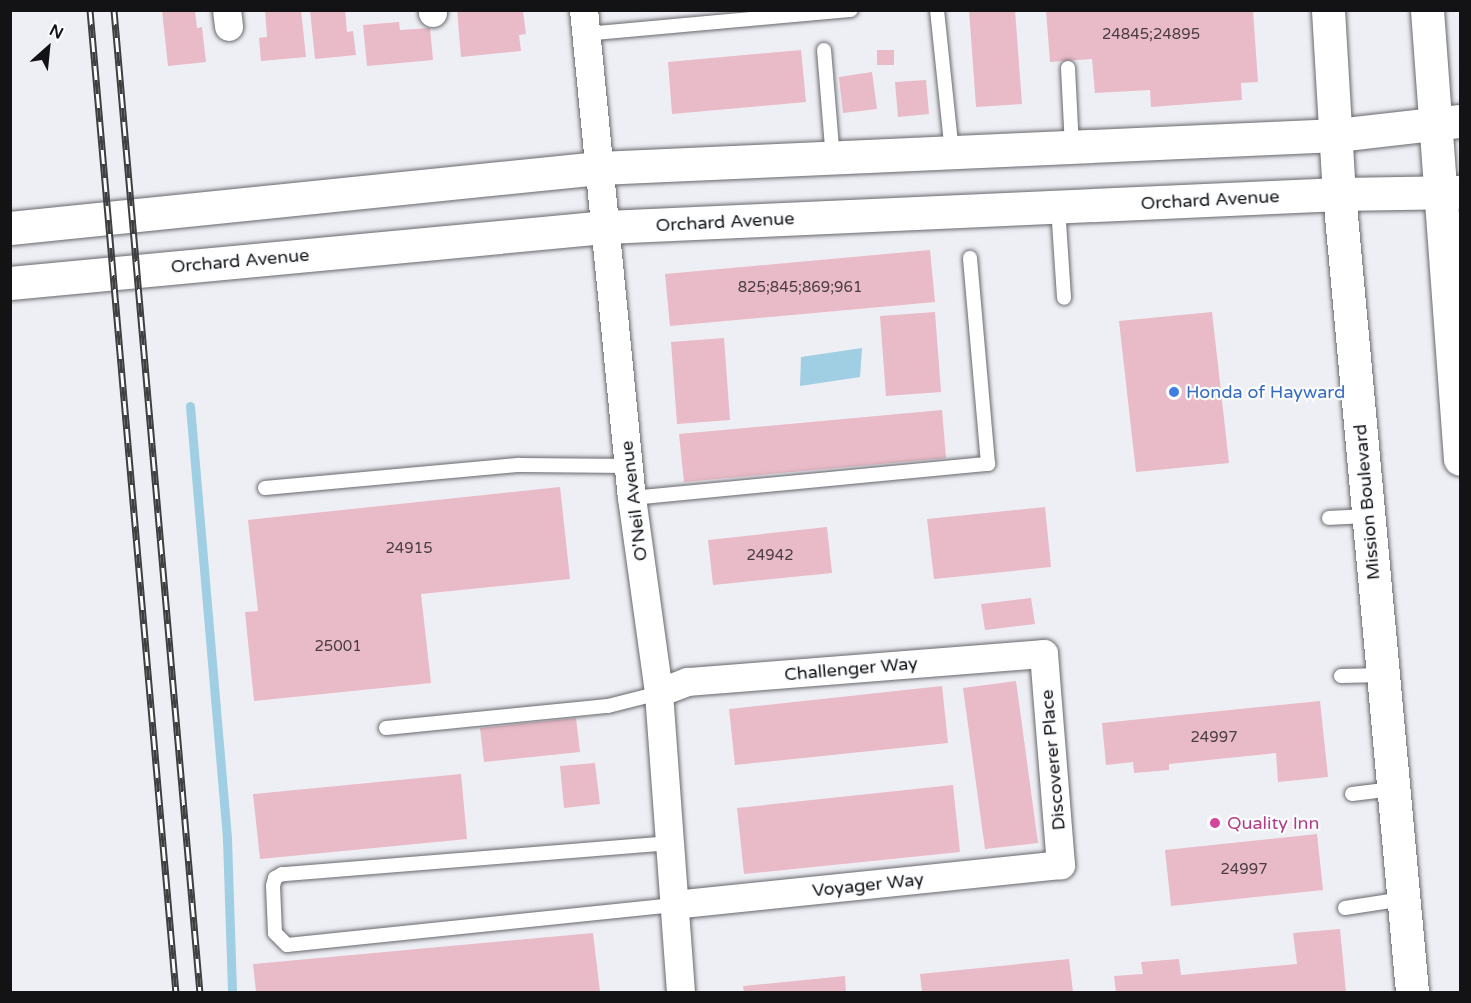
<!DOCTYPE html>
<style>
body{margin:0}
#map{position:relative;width:1471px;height:1003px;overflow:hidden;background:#eeeff4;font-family:"Varela Round",sans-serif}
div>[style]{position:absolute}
.water>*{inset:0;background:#a0cee3}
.stream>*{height:9px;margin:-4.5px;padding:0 4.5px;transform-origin:4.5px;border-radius:4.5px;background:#a0cee3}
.building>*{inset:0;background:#e9bac7}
.roads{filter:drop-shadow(0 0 2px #67686d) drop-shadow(0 0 2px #67686d)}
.service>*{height:14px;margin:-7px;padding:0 7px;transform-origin:7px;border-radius:7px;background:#fff}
.minor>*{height:28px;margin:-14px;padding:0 14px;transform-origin:14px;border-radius:14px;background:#fff}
.tertiary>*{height:33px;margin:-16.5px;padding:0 16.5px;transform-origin:16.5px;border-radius:16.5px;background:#fff}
.secondary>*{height:33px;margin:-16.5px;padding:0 16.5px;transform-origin:16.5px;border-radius:16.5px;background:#fff}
.primary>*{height:33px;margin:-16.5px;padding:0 16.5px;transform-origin:16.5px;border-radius:16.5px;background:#fff}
.rail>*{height:7px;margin-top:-3.5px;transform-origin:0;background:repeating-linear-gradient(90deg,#fcfdff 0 14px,#3e3f41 0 28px);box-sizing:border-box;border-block:2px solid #3e3f41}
.dots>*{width:16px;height:16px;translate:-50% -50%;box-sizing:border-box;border:3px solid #fcfdff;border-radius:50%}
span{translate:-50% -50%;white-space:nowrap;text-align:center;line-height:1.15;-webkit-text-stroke:4.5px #fcfdff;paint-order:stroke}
.number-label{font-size:15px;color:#483d42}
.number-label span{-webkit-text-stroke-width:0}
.street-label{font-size:18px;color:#131315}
.shop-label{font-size:18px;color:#366cbe}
.left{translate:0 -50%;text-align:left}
.hotel-label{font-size:18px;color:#b23c85}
.frame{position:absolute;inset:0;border:12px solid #131315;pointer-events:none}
.north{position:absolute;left:18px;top:18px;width:60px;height:60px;-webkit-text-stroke:4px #fcfdff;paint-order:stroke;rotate:27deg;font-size:16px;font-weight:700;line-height:24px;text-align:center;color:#131315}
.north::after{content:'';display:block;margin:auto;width:21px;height:27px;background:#131315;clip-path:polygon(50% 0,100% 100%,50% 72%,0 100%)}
</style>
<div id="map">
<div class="water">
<div style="clip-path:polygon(862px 348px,860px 377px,800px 386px,801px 357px)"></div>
</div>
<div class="stream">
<div style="left:190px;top:406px;width:435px;rotate:85.1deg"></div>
<div style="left:227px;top:839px;width:153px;rotate:88.1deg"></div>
</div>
<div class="building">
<div style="clip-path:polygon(162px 10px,195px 10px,197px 28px,202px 27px,206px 62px,168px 66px)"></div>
<div style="clip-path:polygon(265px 10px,301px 10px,306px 57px,261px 61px,259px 38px,267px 37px)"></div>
<div style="clip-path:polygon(310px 10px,345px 10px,347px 32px,353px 31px,356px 55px,315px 59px)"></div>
<div style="clip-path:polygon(457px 10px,523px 11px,526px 34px,519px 35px,521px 51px,461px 57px)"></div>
<div style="clip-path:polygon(969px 10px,1015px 10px,1022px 104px,976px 107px)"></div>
<div style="clip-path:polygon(1046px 10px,1253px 10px,1258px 82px,1241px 83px,1242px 100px,1151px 107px,1150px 90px,1095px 93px,1092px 59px,1050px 62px)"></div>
<div style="clip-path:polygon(399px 22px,400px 30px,430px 28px,433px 60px,367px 66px,363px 25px)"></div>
<div style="clip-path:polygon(801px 50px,806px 102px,672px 114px,668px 62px)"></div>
<div style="clip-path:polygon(877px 50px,894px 50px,894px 65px,877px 65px)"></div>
<div style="clip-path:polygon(872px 72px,877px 109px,843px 113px,839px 77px)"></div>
<div style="clip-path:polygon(926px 80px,929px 114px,898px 117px,895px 82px)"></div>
<div style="clip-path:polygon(930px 250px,935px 302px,670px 326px,665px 274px)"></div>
<div style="clip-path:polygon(935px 312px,941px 392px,886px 396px,880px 316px)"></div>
<div style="clip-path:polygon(1212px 312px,1229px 463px,1136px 472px,1119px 321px)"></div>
<div style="clip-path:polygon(724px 338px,730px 420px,677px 424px,671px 342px)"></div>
<div style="clip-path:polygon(942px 410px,946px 458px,684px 482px,679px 434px)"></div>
<div style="clip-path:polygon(560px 487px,570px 579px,421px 594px,431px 683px,254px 701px,245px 612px,258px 611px,248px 520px)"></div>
<div style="clip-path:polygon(1045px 507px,1051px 567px,934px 579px,927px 519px)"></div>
<div style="clip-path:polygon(827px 527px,832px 573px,713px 585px,708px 540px)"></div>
<div style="clip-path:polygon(1031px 598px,1035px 624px,985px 630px,981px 604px)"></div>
<div style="clip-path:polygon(1016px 681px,1038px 843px,985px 849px,963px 688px)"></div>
<div style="clip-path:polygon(942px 686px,948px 743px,735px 765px,729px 709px)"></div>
<div style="clip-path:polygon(1320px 701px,1328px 777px,1278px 782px,1276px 753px,1169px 764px,1169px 770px,1134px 773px,1133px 762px,1106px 765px,1102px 723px)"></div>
<div style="clip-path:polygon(576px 718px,580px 752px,484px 762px,480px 728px)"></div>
<div style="clip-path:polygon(595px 763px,600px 804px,564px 808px,560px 766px)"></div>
<div style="clip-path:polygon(461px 774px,467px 839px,260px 859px,253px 794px)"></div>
<div style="clip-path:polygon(953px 785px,960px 852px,744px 874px,737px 808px)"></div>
<div style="clip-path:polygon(1317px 834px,1323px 890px,1171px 906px,1165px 850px)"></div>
<div style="clip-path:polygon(1340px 929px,1346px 992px,1116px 992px,1114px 976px,1143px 974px,1141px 962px,1179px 959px,1181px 975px,1297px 964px,1293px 933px)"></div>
<div style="clip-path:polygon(593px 933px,600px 992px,256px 992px,253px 964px)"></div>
<div style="clip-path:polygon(1069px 959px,1073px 992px,922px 992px,920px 974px)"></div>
<div style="clip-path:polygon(845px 976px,846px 992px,744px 992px,743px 986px)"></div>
</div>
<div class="roads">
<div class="service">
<div style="left:937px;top:10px;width:144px;rotate:84deg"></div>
<div style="left:585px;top:34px;width:267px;rotate:-5.2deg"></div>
<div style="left:824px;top:50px;width:109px;rotate:85.3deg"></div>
<div style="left:1068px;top:68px;width:79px;rotate:87.1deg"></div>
<div style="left:1058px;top:207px;width:91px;rotate:86.2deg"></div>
<div style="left:265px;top:488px;width:256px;rotate:-5.2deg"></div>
<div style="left:520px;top:465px;width:109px;rotate:0.5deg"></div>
<div style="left:632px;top:498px;width:358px;rotate:-5.5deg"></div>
<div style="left:988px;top:464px;width:207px;rotate:-95deg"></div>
<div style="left:1329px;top:518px;width:40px;rotate:-2.9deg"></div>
<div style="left:1341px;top:676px;width:42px;rotate:-1.4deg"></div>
<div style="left:386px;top:728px;width:223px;rotate:-5.7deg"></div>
<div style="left:608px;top:706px;width:53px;rotate:-14.3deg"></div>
<div style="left:1352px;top:794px;width:41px;rotate:-7deg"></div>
<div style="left:671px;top:843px;width:390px;rotate:175.4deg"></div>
<div style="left:282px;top:874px;width:8px;rotate:150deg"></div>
<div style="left:275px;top:878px;width:8px;rotate:104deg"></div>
<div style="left:273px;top:886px;width:47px;rotate:87.6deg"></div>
<div style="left:275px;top:933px;width:17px;rotate:45deg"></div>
<div style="left:287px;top:945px;width:389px;rotate:-5.9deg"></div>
<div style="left:1345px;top:908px;width:59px;rotate:-8.8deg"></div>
</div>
<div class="minor">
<div style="left:227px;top:10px;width:17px;rotate:83deg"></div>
<div style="left:433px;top:10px;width:3px;rotate:90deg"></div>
<div style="left:584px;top:10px;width:490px;rotate:84.4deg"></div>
<div style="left:632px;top:498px;width:197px;rotate:82.1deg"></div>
<div style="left:659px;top:693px;width:300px;rotate:85.8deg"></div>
<div style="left:659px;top:693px;width:31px;rotate:-21deg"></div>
<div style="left:688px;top:682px;width:357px;rotate:-4.5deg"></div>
<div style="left:1044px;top:654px;width:212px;rotate:85.4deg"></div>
<div style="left:1061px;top:865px;width:389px;rotate:174.1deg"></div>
</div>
<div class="tertiary">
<div style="left:10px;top:228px;width:592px;rotate:-5.82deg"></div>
<div style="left:599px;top:168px;width:739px;rotate:-2.56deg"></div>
<div style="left:10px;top:283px;width:599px;rotate:-5.37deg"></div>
<div style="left:606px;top:227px;width:734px;rotate:-2.58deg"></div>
</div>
<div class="secondary">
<div style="left:1337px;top:135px;width:124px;rotate:-6.5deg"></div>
<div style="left:1339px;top:194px;width:121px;rotate:-0.9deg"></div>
</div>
<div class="primary">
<div style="left:1328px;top:10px;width:184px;rotate:86.6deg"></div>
<div style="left:1339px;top:194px;width:801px;rotate:84.77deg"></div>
<div style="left:1427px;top:10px;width:450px;rotate:85.8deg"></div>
</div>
</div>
<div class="rail">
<div style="left:90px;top:10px;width:986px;rotate:85deg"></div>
<div style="left:114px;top:10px;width:986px;rotate:85deg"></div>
</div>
<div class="dots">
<div style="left:1174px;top:392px;background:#3f7fe0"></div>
<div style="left:1215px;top:823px;background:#d1479c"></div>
</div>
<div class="number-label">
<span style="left:1151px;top:35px">24845;24895</span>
<span style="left:800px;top:288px">825;845;869;961</span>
<span style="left:409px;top:549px">24915</span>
<span style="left:770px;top:556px">24942</span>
<span style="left:338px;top:647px">25001</span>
<span style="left:1214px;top:738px">24997</span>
<span style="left:1244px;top:870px">24997</span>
</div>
<div class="street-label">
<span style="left:1210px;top:200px;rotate:-3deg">Orchard Avenue</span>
<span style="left:725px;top:222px;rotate:-3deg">Orchard Avenue</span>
<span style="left:240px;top:261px;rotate:-5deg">Orchard Avenue</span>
<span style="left:634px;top:501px;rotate:-97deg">O'Neil Avenue</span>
<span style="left:1367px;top:502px;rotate:-95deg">Mission Boulevard</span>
<span style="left:851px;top:669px;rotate:-5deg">Challenger Way</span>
<span style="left:1053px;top:760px;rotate:-95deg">Discoverer Place</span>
<span style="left:868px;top:885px;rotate:-6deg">Voyager Way</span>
</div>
<div class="shop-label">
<span class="left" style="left:1186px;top:392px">Honda of Hayward</span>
</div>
<div class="hotel-label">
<span class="left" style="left:1227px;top:823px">Quality Inn</span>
</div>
<div class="frame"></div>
<div class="north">N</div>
</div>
